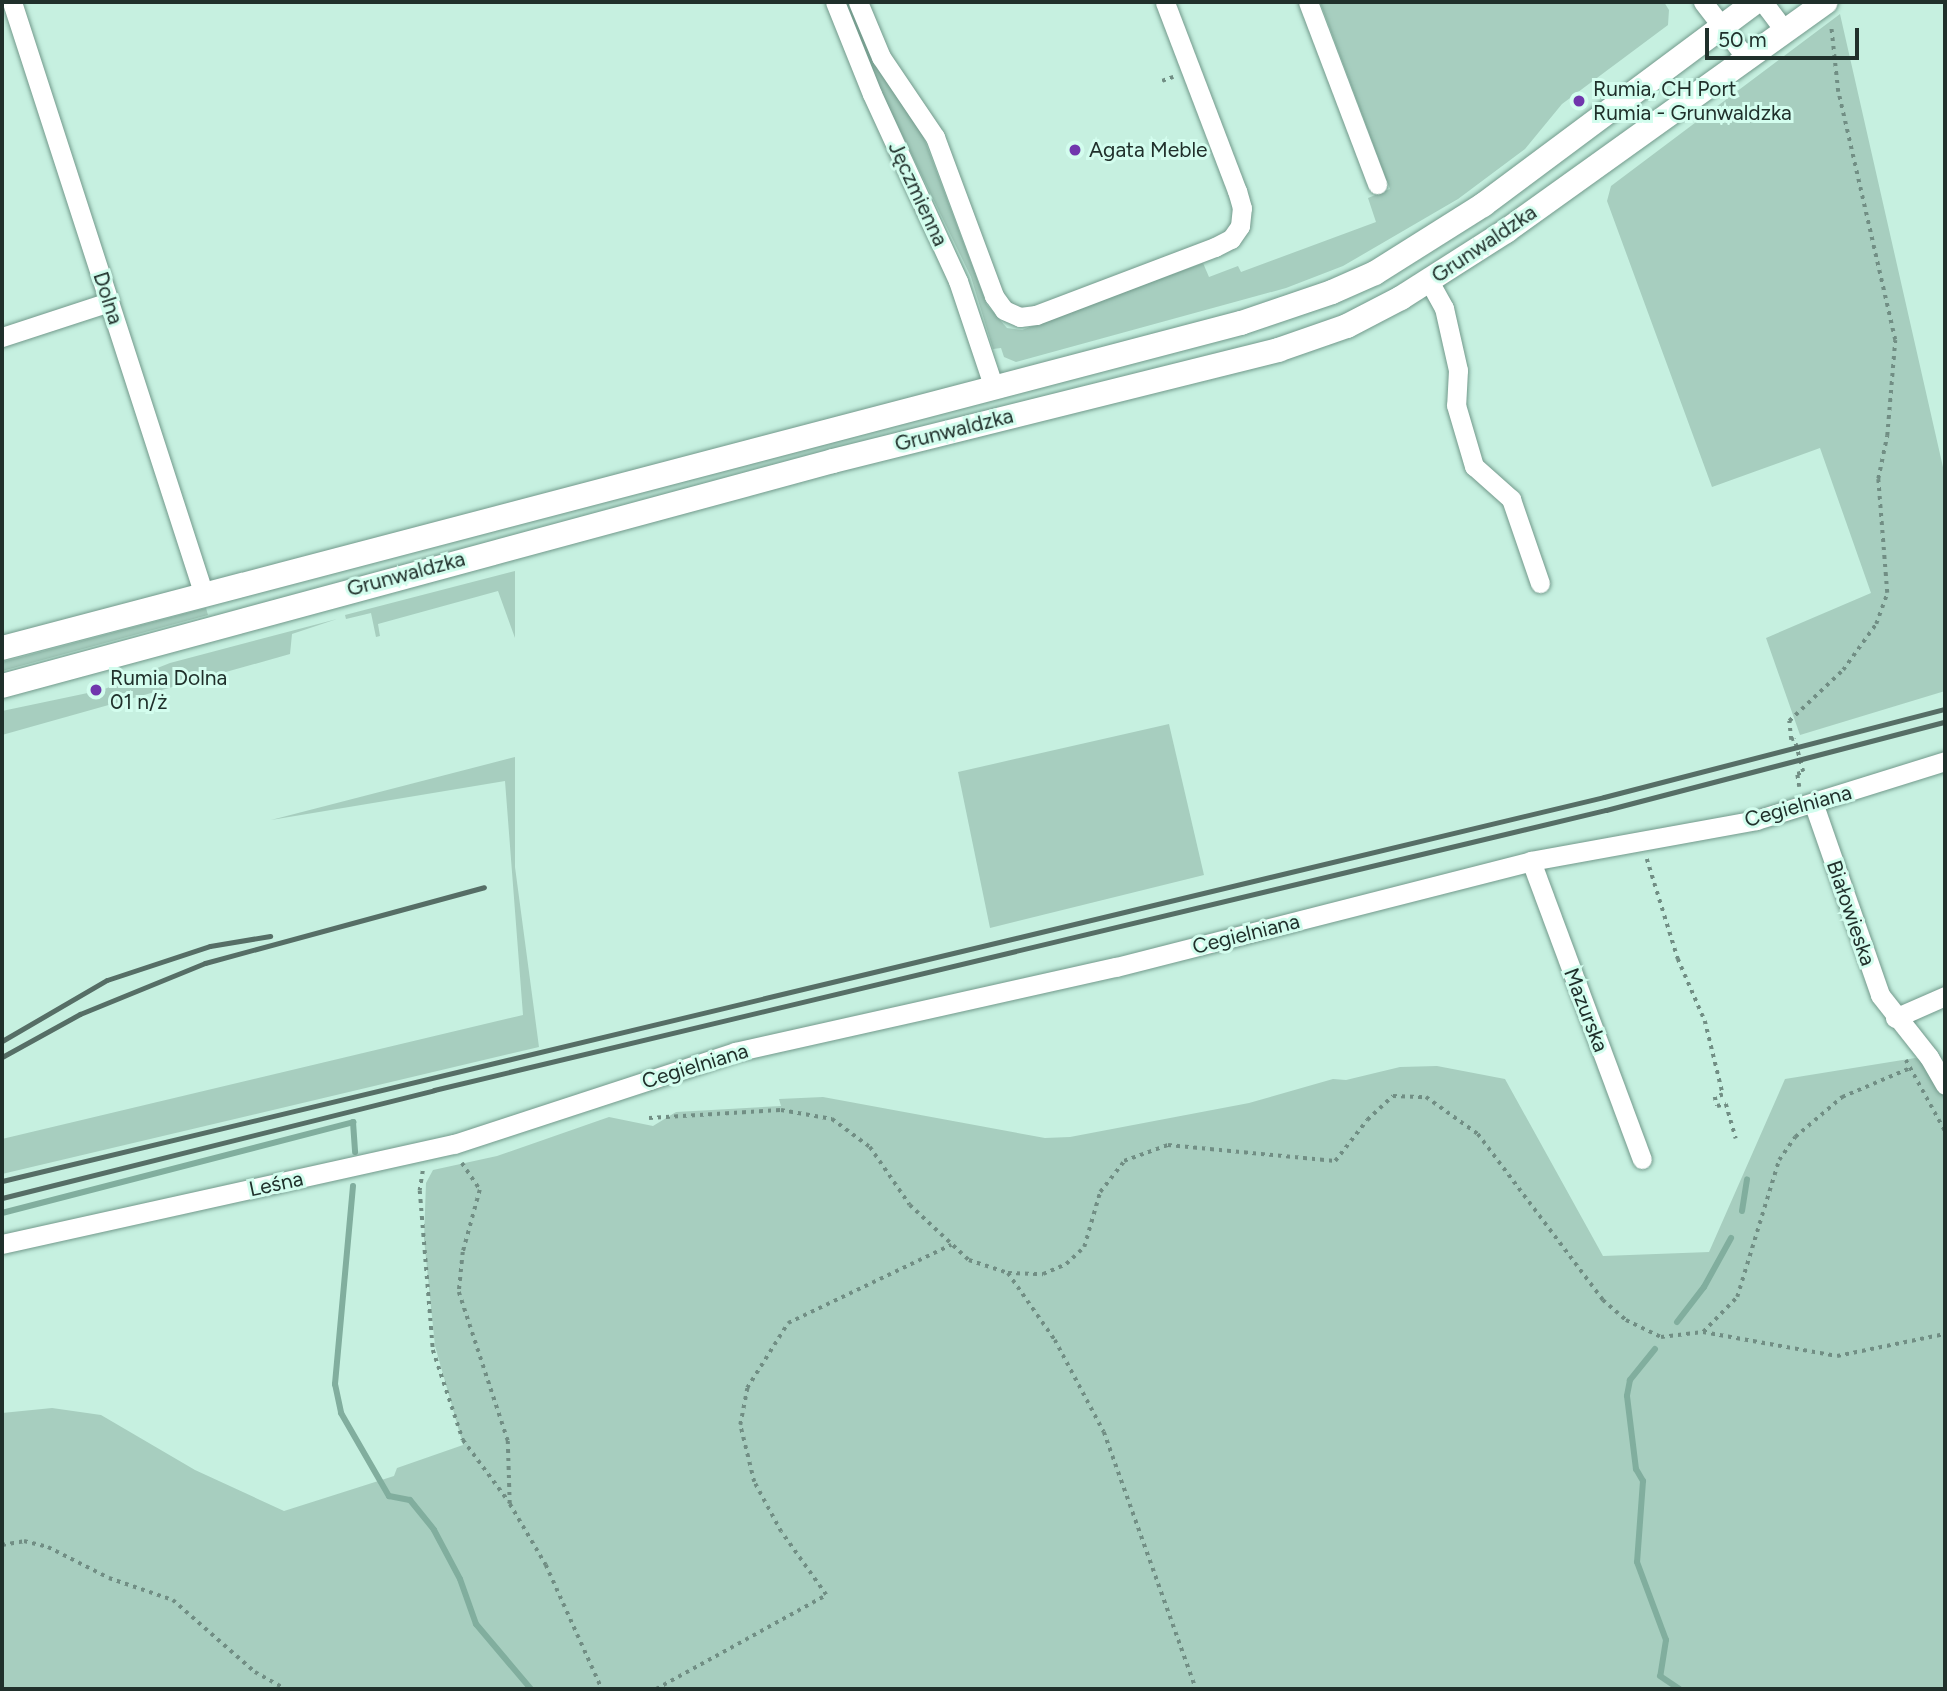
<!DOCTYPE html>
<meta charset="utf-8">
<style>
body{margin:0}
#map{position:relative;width:1947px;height:1691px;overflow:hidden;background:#c6f0e0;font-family:Figtree,sans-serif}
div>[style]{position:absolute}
.green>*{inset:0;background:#a7cebf}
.stream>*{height:6px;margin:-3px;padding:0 3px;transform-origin:3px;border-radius:3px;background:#81ae9e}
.path>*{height:3.5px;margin-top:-1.75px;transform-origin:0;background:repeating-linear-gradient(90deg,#718e84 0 3.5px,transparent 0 8.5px)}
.roads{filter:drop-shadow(0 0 2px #72998b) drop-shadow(0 0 2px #72998b)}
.minor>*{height:19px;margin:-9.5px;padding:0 9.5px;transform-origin:9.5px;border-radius:9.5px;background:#fff}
.major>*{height:24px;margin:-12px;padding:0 12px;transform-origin:12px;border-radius:12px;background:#fff}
.rail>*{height:5px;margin:-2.5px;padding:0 2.5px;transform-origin:2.5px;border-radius:2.5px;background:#566e66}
.dots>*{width:19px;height:19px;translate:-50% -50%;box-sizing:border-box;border:4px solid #d3fdee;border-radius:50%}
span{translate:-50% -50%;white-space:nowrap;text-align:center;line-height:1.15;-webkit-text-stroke:6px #d3fdee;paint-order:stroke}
.poi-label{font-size:21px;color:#20302b}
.left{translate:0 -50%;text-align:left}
.street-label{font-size:21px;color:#20302b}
.frame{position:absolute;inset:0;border:4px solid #20302b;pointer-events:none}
.scale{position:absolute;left:1705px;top:28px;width:154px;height:32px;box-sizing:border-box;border:4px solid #20302b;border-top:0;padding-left:9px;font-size:21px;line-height:24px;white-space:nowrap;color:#20302b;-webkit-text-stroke:5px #d3fdee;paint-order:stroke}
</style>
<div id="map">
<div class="green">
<div style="clip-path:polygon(845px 2px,850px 2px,874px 64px,922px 133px,987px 305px,1007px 328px,1022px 330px,1203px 263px,1209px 277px,1238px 266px,1241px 272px,1376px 222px,1368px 198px,1390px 189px,1320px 2px,1664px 2px,1669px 10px,1668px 25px,1562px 104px,1525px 149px,1458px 199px,1343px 266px,1286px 288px,1016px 362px,1004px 357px,1001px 348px,993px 349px,971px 277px,875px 79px)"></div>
<div style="clip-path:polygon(1840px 14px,1945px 476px,1945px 691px,1800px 735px,1766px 638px,1871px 593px,1820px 448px,1712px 487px,1607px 201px,1611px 186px)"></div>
<div style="clip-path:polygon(515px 571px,515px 638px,498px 591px,378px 624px,380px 636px,376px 637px,371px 613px,346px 619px,345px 615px)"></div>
<div style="clip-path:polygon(206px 608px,208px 615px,2px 671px,2px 662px)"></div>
<div style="clip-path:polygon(337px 619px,292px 634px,290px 654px,2px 735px,2px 711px,102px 690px,170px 663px)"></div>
<div style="clip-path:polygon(1169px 724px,1204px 875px,990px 928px,958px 772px)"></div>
<div style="clip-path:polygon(515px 757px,515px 867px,539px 1047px,2px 1174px,2px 1139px,523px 1015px,505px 781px,271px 820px)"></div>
<div style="clip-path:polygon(1915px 1058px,1925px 1060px,1945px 1097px,1945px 1689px,2px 1689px,2px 1413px,52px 1408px,101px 1415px,195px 1470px,284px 1511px,394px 1476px,397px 1468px,463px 1445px,435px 1346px,424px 1239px,426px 1183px,433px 1170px,497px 1156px,609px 1117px,653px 1126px,676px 1112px,781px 1106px,779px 1099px,823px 1097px,1045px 1138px,1070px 1137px,1249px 1103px,1333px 1079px,1346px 1080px,1400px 1067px,1437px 1066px,1505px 1079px,1603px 1256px,1709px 1252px,1785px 1079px)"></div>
</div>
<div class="stream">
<div style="left:353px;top:1186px;width:199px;rotate:95.2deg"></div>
<div style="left:335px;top:1384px;width:30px;rotate:78deg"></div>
<div style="left:341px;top:1413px;width:96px;rotate:60deg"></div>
<div style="left:389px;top:1496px;width:21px;rotate:11deg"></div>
<div style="left:410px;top:1500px;width:38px;rotate:51deg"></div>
<div style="left:434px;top:1530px;width:55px;rotate:62deg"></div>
<div style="left:460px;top:1579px;width:48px;rotate:70.4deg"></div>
<div style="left:476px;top:1624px;width:85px;rotate:49.8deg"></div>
<div style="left:1742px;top:1211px;width:32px;rotate:-81deg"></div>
<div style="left:2px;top:1213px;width:363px;rotate:-14.5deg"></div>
<div style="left:353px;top:1122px;width:30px;rotate:86deg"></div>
<div style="left:1677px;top:1322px;width:44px;rotate:-52.4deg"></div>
<div style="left:1704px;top:1287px;width:56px;rotate:-61.1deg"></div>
<div style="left:1655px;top:1349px;width:40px;rotate:129deg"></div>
<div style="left:1630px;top:1380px;width:16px;rotate:101deg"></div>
<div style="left:1627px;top:1396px;width:74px;rotate:83deg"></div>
<div style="left:1636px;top:1469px;width:14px;rotate:60deg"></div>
<div style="left:1643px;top:1481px;width:81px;rotate:94.2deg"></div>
<div style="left:1637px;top:1562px;width:83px;rotate:69.6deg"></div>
<div style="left:1666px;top:1640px;width:36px;rotate:99deg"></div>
<div style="left:1660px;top:1676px;width:23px;rotate:34deg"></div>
</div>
<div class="path">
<div style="left:1162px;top:81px;width:12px;rotate:-20deg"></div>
<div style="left:1799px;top:787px;width:13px;rotate:-99deg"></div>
<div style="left:1797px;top:774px;width:6px;rotate:-18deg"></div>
<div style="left:1803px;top:772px;width:34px;rotate:-105deg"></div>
<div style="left:1794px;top:739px;width:3px;rotate:162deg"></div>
<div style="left:1791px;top:740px;width:19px;rotate:-96deg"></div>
<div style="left:1789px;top:721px;width:74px;rotate:-43.4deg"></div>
<div style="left:1843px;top:670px;width:57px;rotate:-54.3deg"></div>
<div style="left:1876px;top:624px;width:33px;rotate:-70deg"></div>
<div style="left:1887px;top:593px;width:114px;rotate:-94.5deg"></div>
<div style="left:1878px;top:479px;width:44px;rotate:-78.2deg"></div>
<div style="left:1887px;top:436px;width:96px;rotate:-85.2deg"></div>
<div style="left:1895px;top:340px;width:254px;rotate:-102.9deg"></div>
<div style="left:1838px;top:92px;width:66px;rotate:-96.1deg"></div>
<div style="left:1647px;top:859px;width:105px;rotate:72.8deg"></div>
<div style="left:1678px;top:959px;width:68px;rotate:66.5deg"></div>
<div style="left:1705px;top:1021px;width:76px;rotate:76.3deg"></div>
<div style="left:1723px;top:1095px;width:8px;rotate:166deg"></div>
<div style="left:1715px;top:1097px;width:9px;rotate:77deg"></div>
<div style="left:1717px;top:1106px;width:9px;rotate:-13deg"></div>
<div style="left:1726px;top:1104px;width:36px;rotate:74deg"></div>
<div style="left:1906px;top:1060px;width:81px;rotate:61.2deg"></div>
<div style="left:649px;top:1118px;width:132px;rotate:-3.5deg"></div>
<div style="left:781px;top:1110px;width:52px;rotate:10deg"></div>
<div style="left:832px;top:1119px;width:47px;rotate:36.4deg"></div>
<div style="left:870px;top:1147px;width:70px;rotate:55.4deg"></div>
<div style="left:910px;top:1205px;width:81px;rotate:43deg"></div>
<div style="left:969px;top:1260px;width:41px;rotate:18.4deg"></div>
<div style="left:1008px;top:1273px;width:35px;rotate:2deg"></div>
<div style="left:1043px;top:1274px;width:25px;rotate:-23deg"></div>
<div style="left:1066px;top:1264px;width:25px;rotate:-43deg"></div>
<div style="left:1084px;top:1247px;width:57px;rotate:-73.8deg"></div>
<div style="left:1100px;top:1192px;width:39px;rotate:-52deg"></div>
<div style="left:1124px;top:1161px;width:47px;rotate:-20deg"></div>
<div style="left:1168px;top:1145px;width:168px;rotate:5.5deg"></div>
<div style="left:1335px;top:1161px;width:52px;rotate:-52deg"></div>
<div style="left:1367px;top:1120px;width:35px;rotate:-43deg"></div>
<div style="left:1393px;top:1096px;width:33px;rotate:2deg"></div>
<div style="left:1426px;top:1097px;width:64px;rotate:35.4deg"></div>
<div style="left:1478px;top:1134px;width:208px;rotate:53deg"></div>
<div style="left:1603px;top:1300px;width:30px;rotate:41deg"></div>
<div style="left:1626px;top:1320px;width:39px;rotate:26deg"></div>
<div style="left:1661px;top:1337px;width:42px;rotate:-6.8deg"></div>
<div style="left:1703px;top:1332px;width:49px;rotate:-45.8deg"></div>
<div style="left:1737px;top:1297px;width:143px;rotate:-73deg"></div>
<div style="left:1779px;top:1160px;width:28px;rotate:-55deg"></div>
<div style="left:1795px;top:1137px;width:62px;rotate:-40.4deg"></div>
<div style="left:1842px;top:1097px;width:72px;rotate:-23deg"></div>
<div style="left:462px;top:1163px;width:32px;rotate:56deg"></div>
<div style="left:480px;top:1190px;width:64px;rotate:105.3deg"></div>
<div style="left:463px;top:1252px;width:40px;rotate:95.7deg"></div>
<div style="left:459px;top:1292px;width:157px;rotate:71.8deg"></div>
<div style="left:508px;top:1441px;width:63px;rotate:88.2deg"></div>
<div style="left:510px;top:1504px;width:71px;rotate:59.5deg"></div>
<div style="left:546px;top:1565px;width:136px;rotate:65.7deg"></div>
<div style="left:423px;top:1171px;width:20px;rotate:99deg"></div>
<div style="left:420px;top:1191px;width:160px;rotate:85.3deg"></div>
<div style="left:433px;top:1350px;width:95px;rotate:71.6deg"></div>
<div style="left:463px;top:1440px;width:77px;rotate:53.4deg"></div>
<div style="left:1008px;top:1273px;width:82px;rotate:55deg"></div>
<div style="left:1055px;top:1340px;width:104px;rotate:62deg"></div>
<div style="left:1104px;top:1432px;width:273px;rotate:70.3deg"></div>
<div style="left:1703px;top:1332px;width:136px;rotate:10.2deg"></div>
<div style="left:1837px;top:1356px;width:110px;rotate:-11.5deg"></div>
<div style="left:2px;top:1545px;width:22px;rotate:-10deg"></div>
<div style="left:24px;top:1541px;width:25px;rotate:14deg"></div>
<div style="left:48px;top:1547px;width:68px;rotate:26.9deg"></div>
<div style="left:109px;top:1578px;width:68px;rotate:19deg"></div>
<div style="left:173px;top:1600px;width:109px;rotate:41.3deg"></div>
<div style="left:255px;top:1672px;width:35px;rotate:29deg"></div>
<div style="left:656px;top:1689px;width:194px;rotate:-28.9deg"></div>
<div style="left:826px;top:1595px;width:77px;rotate:-125.5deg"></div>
<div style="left:781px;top:1532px;width:57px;rotate:-118.4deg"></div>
<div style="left:754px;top:1482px;width:59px;rotate:-103.8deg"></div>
<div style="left:740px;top:1425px;width:38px;rotate:-79deg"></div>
<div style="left:747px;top:1388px;width:77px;rotate:-57.8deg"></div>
<div style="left:788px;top:1323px;width:181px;rotate:-25.6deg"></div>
</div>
<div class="roads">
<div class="minor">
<div style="left:12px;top:2px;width:623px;rotate:72.06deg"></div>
<div style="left:835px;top:2px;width:99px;rotate:68.1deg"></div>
<div style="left:872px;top:94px;width:206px;rotate:65.3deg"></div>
<div style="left:958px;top:281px;width:113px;rotate:71.4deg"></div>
<div style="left:858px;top:2px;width:60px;rotate:67.3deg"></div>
<div style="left:881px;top:57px;width:97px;rotate:56deg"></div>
<div style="left:935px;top:137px;width:170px;rotate:69.6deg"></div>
<div style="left:994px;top:296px;width:17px;rotate:54deg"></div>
<div style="left:1004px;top:310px;width:17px;rotate:24deg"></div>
<div style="left:1020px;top:317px;width:16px;rotate:-7deg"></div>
<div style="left:1036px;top:315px;width:191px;rotate:-20.8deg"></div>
<div style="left:1215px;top:247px;width:18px;rotate:-27deg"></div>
<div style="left:1231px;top:239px;width:16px;rotate:-55deg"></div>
<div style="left:1240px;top:226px;width:18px;rotate:-84deg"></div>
<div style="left:1242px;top:208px;width:18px;rotate:-106deg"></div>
<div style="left:1237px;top:191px;width:202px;rotate:-110.9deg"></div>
<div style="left:1308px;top:2px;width:195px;rotate:69.2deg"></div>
<div style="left:1703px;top:2px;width:72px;rotate:52.3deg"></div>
<div style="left:1763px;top:2px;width:36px;rotate:53deg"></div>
<div style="left:1429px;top:281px;width:31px;rotate:61deg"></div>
<div style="left:1444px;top:308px;width:64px;rotate:77.3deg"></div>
<div style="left:1458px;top:370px;width:35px;rotate:93deg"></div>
<div style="left:1456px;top:405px;width:64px;rotate:73.6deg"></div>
<div style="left:1474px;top:466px;width:50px;rotate:41.7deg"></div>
<div style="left:1511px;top:499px;width:89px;rotate:71deg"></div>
<div style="left:2px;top:337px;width:113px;rotate:-18.1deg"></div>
<div style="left:1814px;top:805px;width:201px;rotate:70.8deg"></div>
<div style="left:1880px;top:995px;width:79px;rotate:51.7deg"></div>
<div style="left:1929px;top:1057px;width:32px;rotate:60deg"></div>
<div style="left:1531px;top:861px;width:318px;rotate:69.6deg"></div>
<div style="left:1895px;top:1018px;width:55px;rotate:-23.7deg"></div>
<div style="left:2px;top:1244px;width:463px;rotate:-12.5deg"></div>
<div style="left:454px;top:1144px;width:296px;rotate:-18.1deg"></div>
<div style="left:735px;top:1052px;width:390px;rotate:-12.6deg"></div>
<div style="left:1116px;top:967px;width:428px;rotate:-14.3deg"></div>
<div style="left:1531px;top:861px;width:229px;rotate:-10.3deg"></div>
<div style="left:1756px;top:820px;width:198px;rotate:-17.3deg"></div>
</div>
<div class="major">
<div style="left:2px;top:648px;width:1281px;rotate:-14.7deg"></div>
<div style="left:1241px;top:323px;width:96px;rotate:-18.8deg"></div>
<div style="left:1332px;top:292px;width:47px;rotate:-23.8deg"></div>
<div style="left:1375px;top:273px;width:128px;rotate:-32.2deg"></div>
<div style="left:1483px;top:205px;width:339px;rotate:-36.7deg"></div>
<div style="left:2px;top:686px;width:861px;rotate:-15.15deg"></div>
<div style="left:833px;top:461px;width:459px;rotate:-14deg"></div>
<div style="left:1278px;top:350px;width:73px;rotate:-19.2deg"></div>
<div style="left:1347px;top:326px;width:61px;rotate:-27.4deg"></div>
<div style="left:1401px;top:298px;width:125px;rotate:-32.5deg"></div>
<div style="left:1506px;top:231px;width:393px;rotate:-35.6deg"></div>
</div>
</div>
<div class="rail">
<div style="left:2px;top:1041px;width:121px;rotate:-30.2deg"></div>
<div style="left:107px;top:980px;width:108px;rotate:-18.3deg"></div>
<div style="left:210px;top:946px;width:61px;rotate:-9.5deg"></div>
<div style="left:2px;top:1057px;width:89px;rotate:-28.9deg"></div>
<div style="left:80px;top:1014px;width:135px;rotate:-22.2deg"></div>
<div style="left:205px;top:963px;width:289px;rotate:-15.2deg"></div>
<div style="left:2px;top:1181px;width:1647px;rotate:-13.48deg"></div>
<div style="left:1604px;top:797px;width:352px;rotate:-14.5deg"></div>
<div style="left:2px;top:1198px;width:445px;rotate:-14deg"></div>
<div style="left:434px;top:1090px;width:1205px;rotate:-13.44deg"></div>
<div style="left:1606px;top:810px;width:350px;rotate:-14.6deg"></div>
</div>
<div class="dots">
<div style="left:1579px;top:101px;background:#7037ad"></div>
<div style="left:1075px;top:150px;background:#7037ad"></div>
<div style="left:96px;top:690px;background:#7037ad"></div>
</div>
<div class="poi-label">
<span class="left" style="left:1593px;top:101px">Rumia, CH Port<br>Rumia - Grunwaldzka</span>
<span class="left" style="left:1089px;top:150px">Agata Meble</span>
<span class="left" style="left:110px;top:690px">Rumia Dolna<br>01 n/ż</span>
</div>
<div class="street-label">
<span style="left:918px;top:194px;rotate:65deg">Jęczmienna</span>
<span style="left:1484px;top:244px;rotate:-34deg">Grunwaldzka</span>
<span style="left:108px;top:298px;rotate:72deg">Dolna</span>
<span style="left:954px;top:430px;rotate:-14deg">Grunwaldzka</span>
<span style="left:406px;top:574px;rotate:-15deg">Grunwaldzka</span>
<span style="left:1798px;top:806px;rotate:-15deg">Cegielniana</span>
<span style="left:1851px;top:913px;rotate:71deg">Białowieska</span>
<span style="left:1246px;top:934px;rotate:-14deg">Cegielniana</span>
<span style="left:1586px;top:1010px;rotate:69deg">Mazurska</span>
<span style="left:695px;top:1066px;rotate:-17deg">Cegielniana</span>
<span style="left:276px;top:1184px;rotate:-12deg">Leśna</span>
</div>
<div class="frame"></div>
<div class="scale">50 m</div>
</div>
